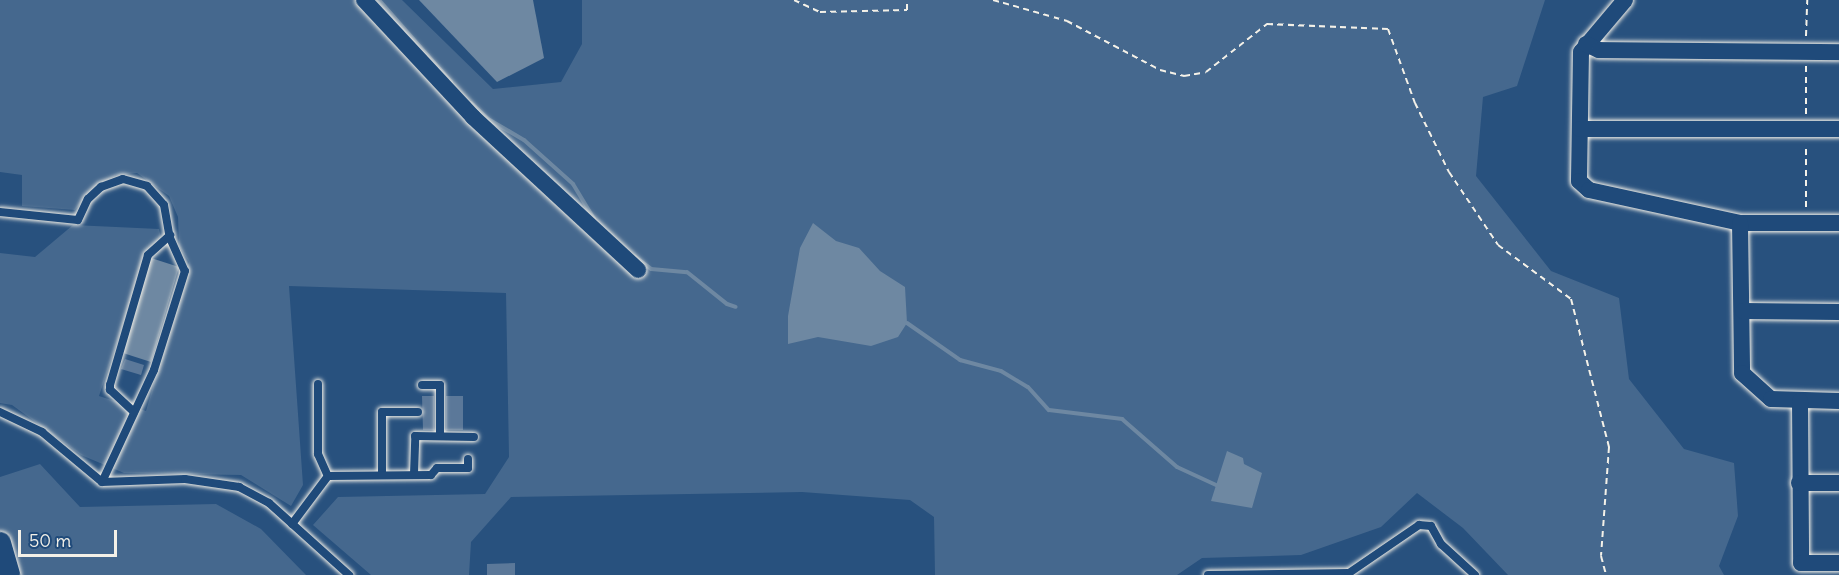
<!DOCTYPE html>
<style>
body{margin:0}
#map{position:relative;width:1839px;height:575px;overflow:hidden;background:#28517e;font-family:Delius,sans-serif}
div>[style]{position:absolute}
.green>*{inset:0;background:#45688e}
.water>*{inset:0;background:#6e88a2}
.stream>*{height:4px;margin:-2px;padding:0 2px;transform-origin:2px;border-radius:2px;background:#6e88a2}
.building>*{inset:0;background:#5b7899}
.path>*{height:2px;margin-top:-1px;transform-origin:0;background:repeating-linear-gradient(90deg,#f4f1e8 0 6px,transparent 0 10.5px)}
.roads{filter:drop-shadow(0 0 2px #f4f1e8) drop-shadow(0 0 2px #f4f1e8)}
.lane>*{height:8px;margin:-4px;padding:0 4px;transform-origin:4px;border-radius:4px;background:#1f4a7a}
.street>*{height:16px;margin:-8px;padding:0 8px;transform-origin:8px;border-radius:8px;background:#1f4a7a}
.secondary>*{height:22px;margin:-11px;padding:0 11px;transform-origin:11px;border-radius:11px;background:#1f4a7a}
span{translate:-50% -50%;white-space:nowrap;text-align:center;line-height:1.15;-webkit-text-stroke:5px #1f4a7a;paint-order:stroke}
.scale{position:absolute;left:18px;top:530px;width:99px;height:27px;box-sizing:border-box;border:3px solid #f4f1e8;border-top:0;padding-left:8px;font-size:18px;line-height:21px;white-space:nowrap;color:#f4f1e8;-webkit-text-stroke:4px #1f4a7a;paint-order:stroke}
</style>
<div id="map">
<div class="green">
<div style="clip-path:polygon(0 0,402px 0,493px 89px,561px 82px,582px 44px,582px 0,1545px 0,1517px 86px,1483px 97px,1476px 176px,1551px 271px,1619px 298px,1629px 379px,1684px 449px,1734px 463px,1738px 516px,1719px 566px,1724px 575px,1508px 575px,1463px 528px,1417px 493px,1381px 527px,1301px 555px,1202px 558px,1177px 575px,935px 575px,934px 517px,910px 500px,802px 492px,511px 497px,471px 542px,469px 575px,371px 575px,313px 525px,338px 497px,485px 494px,509px 457px,506px 293px,289px 286px,303px 485px,291px 506px,241px 475px,124px 473px,81px 455px,12px 405px,0 403px,0 253px,35px 257px,73px 225px,159px 229px,163px 247px,146px 255px,99px 396px,146px 411px,189px 262px,179px 246px,178px 217px,169px 196px,137px 173px,116px 175px,94px 187px,75px 210px,22px 206px,22px 175px,0 172px)"></div>
<div style="clip-path:polygon(40px 464px,80px 507px,216px 504px,261px 529px,306px 575px,0 575px,0 477px)"></div>
</div>
<div class="water">
<div style="clip-path:polygon(419px 0,533px 0,544px 58px,497px 82px)"></div>
<div style="clip-path:polygon(813px 223px,836px 241px,859px 248px,880px 271px,905px 287px,907px 323px,898px 337px,871px 346px,818px 337px,788px 344px,788px 316px,800px 248px)"></div>
<div style="clip-path:polygon(151px 258px,179px 267px,151px 362px,123px 353px)"></div>
<div style="clip-path:polygon(1227px 451px,1243px 458px,1244px 464px,1262px 473px,1252px 508px,1211px 501px)"></div>
</div>
<div class="stream">
<div style="left:379px;top:0;width:109px;rotate:48.7deg"></div>
<div style="left:471px;top:103px;width:23px;rotate:43deg"></div>
<div style="left:488px;top:119px;width:42px;rotate:30.3deg"></div>
<div style="left:524px;top:140px;width:66px;rotate:41.9deg"></div>
<div style="left:573px;top:184px;width:41px;rotate:59deg"></div>
<div style="left:634px;top:256px;width:21px;rotate:37deg"></div>
<div style="left:651px;top:269px;width:36px;rotate:5deg"></div>
<div style="left:687px;top:272px;width:51px;rotate:38.7deg"></div>
<div style="left:727px;top:304px;width:9px;rotate:18deg"></div>
<div style="left:907px;top:323px;width:65px;rotate:34.9deg"></div>
<div style="left:960px;top:360px;width:42px;rotate:15deg"></div>
<div style="left:1001px;top:371px;width:31px;rotate:31deg"></div>
<div style="left:1028px;top:387px;width:31px;rotate:48deg"></div>
<div style="left:1049px;top:410px;width:74px;rotate:7deg"></div>
<div style="left:1122px;top:419px;width:73px;rotate:41.1deg"></div>
<div style="left:1177px;top:467px;width:43px;rotate:24.8deg"></div>
</div>
<div class="building">
<div style="clip-path:polygon(125px 359px,144px 365px,141px 375px,121px 369px)"></div>
<div style="clip-path:polygon(422px 396px,434px 396px,434px 430px,423px 430px)"></div>
<div style="clip-path:polygon(446px 396px,463px 396px,463px 430px,446px 430px)"></div>
<div style="clip-path:polygon(515px 563px,515px 575px,487px 575px,487px 564px)"></div>
</div>
<div class="path">
<div style="left:794px;top:0;width:29px;rotate:25deg"></div>
<div style="left:820px;top:12px;width:87px;rotate:-1.3deg"></div>
<div style="left:907px;top:10px;width:10px;rotate:-90deg"></div>
<div style="left:993px;top:0;width:77px;rotate:15.8deg"></div>
<div style="left:1067px;top:21px;width:105px;rotate:27.8deg"></div>
<div style="left:1160px;top:70px;width:25px;rotate:14deg"></div>
<div style="left:1184px;top:76px;width:22px;rotate:-10deg"></div>
<div style="left:1206px;top:72px;width:78px;rotate:-38.2deg"></div>
<div style="left:1267px;top:24px;width:121px;rotate:2.4deg"></div>
<div style="left:1388px;top:29px;width:79px;rotate:70deg"></div>
<div style="left:1415px;top:103px;width:77px;rotate:63.8deg"></div>
<div style="left:1449px;top:172px;width:88px;rotate:56.1deg"></div>
<div style="left:1498px;top:245px;width:91px;rotate:36.5deg"></div>
<div style="left:1571px;top:299px;width:153px;rotate:75.6deg"></div>
<div style="left:1609px;top:447px;width:109px;rotate:94.2deg"></div>
<div style="left:1601px;top:556px;width:20px;rotate:75deg"></div>
<div style="left:1806px;top:36px;width:36px;rotate:-88deg"></div>
<div style="left:1806px;top:66px;width:48px;rotate:90deg"></div>
<div style="left:1806px;top:207px;width:63px;rotate:-90deg"></div>
</div>
<div class="roads">
<div class="lane">
<div style="left:0;top:212px;width:78px;rotate:5.9deg"></div>
<div style="left:78px;top:220px;width:23px;rotate:-65deg"></div>
<div style="left:88px;top:199px;width:18px;rotate:-43deg"></div>
<div style="left:101px;top:187px;width:23px;rotate:-20deg"></div>
<div style="left:123px;top:179px;width:25px;rotate:16deg"></div>
<div style="left:147px;top:186px;width:25px;rotate:48deg"></div>
<div style="left:164px;top:205px;width:34px;rotate:80deg"></div>
<div style="left:170px;top:238px;width:36px;rotate:66deg"></div>
<div style="left:185px;top:271px;width:104px;rotate:107.4deg"></div>
<div style="left:154px;top:370px;width:123px;rotate:114.9deg"></div>
<div style="left:318px;top:384px;width:70px;rotate:90deg"></div>
<div style="left:318px;top:454px;width:24px;rotate:66deg"></div>
<div style="left:422px;top:385px;width:18px"></div>
<div style="left:440px;top:385px;width:51px;rotate:90deg"></div>
<div style="left:0;top:412px;width:47px;rotate:25.5deg"></div>
<div style="left:42px;top:432px;width:78px;rotate:39.8deg"></div>
<div style="left:102px;top:482px;width:83px;rotate:-2.1deg"></div>
<div style="left:185px;top:479px;width:55px;rotate:8.4deg"></div>
<div style="left:239px;top:487px;width:34px;rotate:28deg"></div>
<div style="left:269px;top:503px;width:108px;rotate:42deg"></div>
<div style="left:134px;top:412px;width:33px;rotate:-137deg"></div>
<div style="left:110px;top:390px;width:5px;rotate:-90deg"></div>
<div style="left:110px;top:385px;width:135px;rotate:-73.7deg"></div>
<div style="left:148px;top:255px;width:30px;rotate:-42deg"></div>
<div style="left:382px;top:474px;width:62px;rotate:-90deg"></div>
<div style="left:382px;top:412px;width:36px"></div>
<div style="left:414px;top:474px;width:38px;rotate:-88deg"></div>
<div style="left:415px;top:436px;width:59px;rotate:1deg"></div>
<div style="left:292px;top:524px;width:60px;rotate:-53.1deg"></div>
<div style="left:328px;top:476px;width:103px;rotate:-0.6deg"></div>
<div style="left:431px;top:475px;width:9px;rotate:-49deg"></div>
<div style="left:437px;top:468px;width:31px"></div>
<div style="left:468px;top:468px;width:9px;rotate:-90deg"></div>
<div style="left:1208px;top:575px;width:141px;rotate:-0.8deg"></div>
<div style="left:1349px;top:573px;width:85px;rotate:-34.4deg"></div>
<div style="left:1419px;top:525px;width:12px;rotate:5deg"></div>
<div style="left:1431px;top:526px;width:21px;rotate:61deg"></div>
<div style="left:1441px;top:544px;width:46px;rotate:42.4deg"></div>
</div>
<div class="street">
<div style="left:364px;top:0;width:160px;rotate:47deg"></div>
<div style="left:473px;top:117px;width:225px;rotate:42.8deg"></div>
<div style="left:1625px;top:0;width:68px;rotate:130.2deg"></div>
<div style="left:1581px;top:52px;width:129px;rotate:90.9deg"></div>
<div style="left:1579px;top:181px;width:13px;rotate:42deg"></div>
<div style="left:1589px;top:190px;width:155px;rotate:12.3deg"></div>
<div style="left:1740px;top:223px;width:99px"></div>
<div style="left:1586px;top:44px;width:14px;rotate:25deg"></div>
<div style="left:1599px;top:50px;width:240px;rotate:0.5deg"></div>
<div style="left:1580px;top:129px;width:259px"></div>
<div style="left:1740px;top:223px;width:150px;rotate:89.2deg"></div>
<div style="left:1742px;top:373px;width:39px;rotate:42deg"></div>
<div style="left:1771px;top:399px;width:68px;rotate:1.7deg"></div>
<div style="left:1743px;top:311px;width:96px;rotate:0.6deg"></div>
<div style="left:1800px;top:401px;width:162px;rotate:89.6deg"></div>
<div style="left:1801px;top:563px;width:38px"></div>
<div style="left:1799px;top:483px;width:40px"></div>
</div>
<div class="secondary">
<div style="left:0;top:543px;width:33px;rotate:74deg"></div>
</div>
</div>
<div class="scale">50 m</div>
</div>
